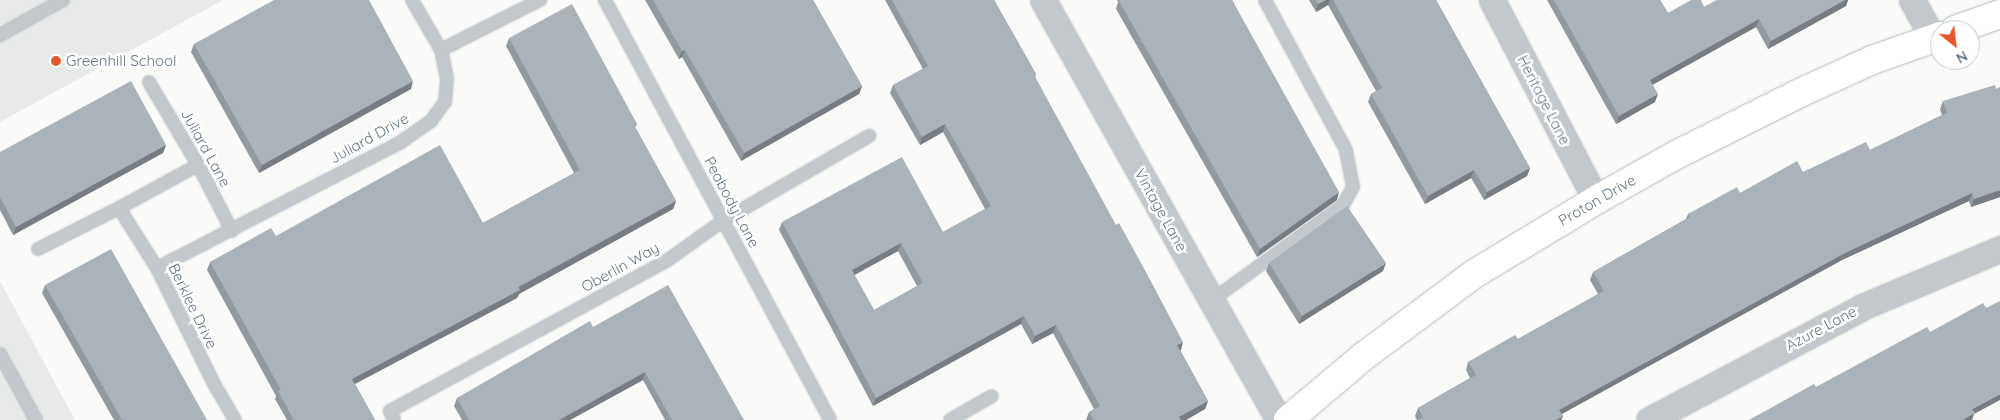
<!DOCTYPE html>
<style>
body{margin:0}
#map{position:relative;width:2000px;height:420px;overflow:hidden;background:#fafaf8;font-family:Quicksand,sans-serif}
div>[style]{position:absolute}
.built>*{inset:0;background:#e8e9e9}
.roads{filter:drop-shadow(0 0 1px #b3babf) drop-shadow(0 0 1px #b3babf)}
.lane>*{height:12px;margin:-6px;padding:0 6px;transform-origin:6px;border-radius:6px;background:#c3c8cc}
.street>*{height:25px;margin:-12.5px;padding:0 12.5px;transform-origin:12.5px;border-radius:12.5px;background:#c3c8cc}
.secondary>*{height:28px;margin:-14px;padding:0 14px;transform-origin:14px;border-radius:14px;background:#fff}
.wall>*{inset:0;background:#929a9f}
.shaded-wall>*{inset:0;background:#777d82}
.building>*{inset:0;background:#aab3b9}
.dots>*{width:14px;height:14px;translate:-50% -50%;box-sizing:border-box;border:2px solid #fff;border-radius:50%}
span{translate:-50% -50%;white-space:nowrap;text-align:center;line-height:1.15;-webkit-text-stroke:5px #fff;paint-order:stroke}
.poi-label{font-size:15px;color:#657683}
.left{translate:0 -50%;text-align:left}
.street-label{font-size:15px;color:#657683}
.north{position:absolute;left:1930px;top:20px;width:50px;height:50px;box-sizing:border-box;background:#fff;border:1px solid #c1c8cd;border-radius:50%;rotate:151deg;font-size:14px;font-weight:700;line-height:20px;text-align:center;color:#657683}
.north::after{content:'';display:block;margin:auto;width:18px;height:22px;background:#e4572e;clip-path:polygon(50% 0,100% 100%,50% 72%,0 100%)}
</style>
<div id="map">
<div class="built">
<div style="clip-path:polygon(0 0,223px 0,0 122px)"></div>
<div style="clip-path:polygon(0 281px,75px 420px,0 420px)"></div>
</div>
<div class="roads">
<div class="lane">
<div style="left:605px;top:0;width:476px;rotate:61.8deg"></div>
<div style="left:0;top:35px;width:72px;rotate:-29.1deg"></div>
<div style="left:441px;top:50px;width:111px;rotate:-26.8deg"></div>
<div style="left:149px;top:82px;width:96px;rotate:59.4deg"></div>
<div style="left:198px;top:165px;width:74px;rotate:62.7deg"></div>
<div style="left:119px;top:208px;width:71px;rotate:57.7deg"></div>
<div style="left:157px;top:268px;width:129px;rotate:63.8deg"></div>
<div style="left:214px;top:384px;width:42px;rotate:59.7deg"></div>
<div style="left:38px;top:249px;width:91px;rotate:-26.8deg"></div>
<div style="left:119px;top:208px;width:90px;rotate:-28.6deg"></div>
<div style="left:157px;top:268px;width:275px;rotate:-27.3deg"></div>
<div style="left:401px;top:142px;width:37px;rotate:-35deg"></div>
<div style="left:431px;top:121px;width:24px;rotate:-54deg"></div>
<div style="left:445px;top:102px;width:24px;rotate:-85deg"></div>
<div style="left:447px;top:78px;width:29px;rotate:-102deg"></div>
<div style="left:441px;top:50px;width:58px;rotate:-120.1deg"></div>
<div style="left:1212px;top:300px;width:162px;rotate:-35.9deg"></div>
<div style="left:1343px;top:205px;width:21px;rotate:-61deg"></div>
<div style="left:1353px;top:187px;width:38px;rotate:-101deg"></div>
<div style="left:1346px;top:150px;width:170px;rotate:-118.4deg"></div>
<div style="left:0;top:354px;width:75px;rotate:61.4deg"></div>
<div style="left:394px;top:420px;width:10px;rotate:-114deg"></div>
<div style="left:390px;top:411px;width:316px;rotate:-28.5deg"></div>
<div style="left:668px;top:260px;width:69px;rotate:-35.5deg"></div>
<div style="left:724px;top:220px;width:168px;rotate:-30.1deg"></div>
<div style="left:950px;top:420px;width:48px;rotate:-29.7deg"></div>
</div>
<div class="street">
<div style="left:1043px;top:0;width:482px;rotate:60.7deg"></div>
<div style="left:1492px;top:0;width:225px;rotate:62.5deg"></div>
<div style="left:1912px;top:0;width:43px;rotate:61.1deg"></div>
<div style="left:1649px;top:420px;width:241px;rotate:-27.9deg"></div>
<div style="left:1862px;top:307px;width:150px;rotate:-22.8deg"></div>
</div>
<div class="secondary">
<div style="left:1955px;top:30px;width:48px;rotate:-19.6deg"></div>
<div style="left:1288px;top:420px;width:99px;rotate:-40.1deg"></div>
<div style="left:1364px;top:356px;width:137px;rotate:-36.7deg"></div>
<div style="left:1474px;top:274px;width:143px;rotate:-31.2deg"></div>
<div style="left:1596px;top:200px;width:92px;rotate:-29.4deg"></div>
<div style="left:1676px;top:155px;width:143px;rotate:-26.6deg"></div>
<div style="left:1804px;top:91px;width:75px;rotate:-24.5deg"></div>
<div style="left:1872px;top:60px;width:72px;rotate:-19.4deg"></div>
</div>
</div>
<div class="wall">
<div style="clip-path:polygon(645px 0,813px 0,862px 86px,859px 94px,741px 161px,682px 57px,679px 59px)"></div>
<div style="clip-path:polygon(evenodd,885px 0,994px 0,1036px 74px,1035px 77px,1181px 350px,1180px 350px,1208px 401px,1205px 409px,1186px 420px,1086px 420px,1089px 412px,1094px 409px,1053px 333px,1032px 344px,1021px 324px,873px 406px,779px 230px,782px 222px,943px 232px,985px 209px,943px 132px,920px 145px,890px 93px,893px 85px,923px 69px,885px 0,898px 251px,917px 286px,874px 310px,854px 275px,898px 251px)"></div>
<div style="clip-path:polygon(1117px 0,1232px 0,1337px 200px,1257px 257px,1116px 9px,1118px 2px)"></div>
<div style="clip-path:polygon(1309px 0,1436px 0,1530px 168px,1527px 176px,1484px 200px,1471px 178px,1425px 204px,1368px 102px,1371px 94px,1376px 91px,1328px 5px,1316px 12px)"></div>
<div style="clip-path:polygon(1547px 0,1660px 0,1668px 13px,1704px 7px,1717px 0,1848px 0,1846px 6px,1768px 49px,1756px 27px,1652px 85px,1655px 102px,1616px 124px)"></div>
<div style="clip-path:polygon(509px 38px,637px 124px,635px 127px,676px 201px,673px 209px,519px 294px,517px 298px,355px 384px,375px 420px,287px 420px,275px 399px,276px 396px,207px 270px,210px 262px,276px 236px,483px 223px,574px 173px,506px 46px)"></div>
<div style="clip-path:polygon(194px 44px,411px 89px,259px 173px,191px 52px)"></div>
<div style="clip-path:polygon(1943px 101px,2000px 197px,1971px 207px,1969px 201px,1842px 260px,1562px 414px,1563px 416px,1561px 420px,1417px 420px,1415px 416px,1418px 408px,1470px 378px,1466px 370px,1468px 362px,1518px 339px,1598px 294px,1590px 280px,1593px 272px,1686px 219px,1688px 214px,1740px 193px,1870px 150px,1942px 115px,1940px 109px)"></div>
<div style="clip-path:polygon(166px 145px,163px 153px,13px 235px,0 210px,0 152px)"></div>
<div style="clip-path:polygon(1269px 263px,1383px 271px,1299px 324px,1266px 271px)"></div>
<div style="clip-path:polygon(45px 285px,207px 420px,114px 420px,42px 293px)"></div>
<div style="clip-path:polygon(593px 327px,744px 420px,665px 420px,643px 380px,570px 420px,462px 420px,454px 406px,457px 398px)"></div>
</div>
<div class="shaded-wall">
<div style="clip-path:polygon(1326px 0,1330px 0,1328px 5px,1316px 12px,1318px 4px)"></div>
<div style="clip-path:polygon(1845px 0,1848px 0,1846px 6px,1768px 49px,1771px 41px)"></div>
<div style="clip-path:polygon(1759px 19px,1756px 27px,1647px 88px,1650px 80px)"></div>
<div style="clip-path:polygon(685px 50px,682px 57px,679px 59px,682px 51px)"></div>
<div style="clip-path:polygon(413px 81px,411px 89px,259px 173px,262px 165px)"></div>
<div style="clip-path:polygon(862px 86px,859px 94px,741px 161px,744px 153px)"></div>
<div style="clip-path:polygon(1658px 94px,1655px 102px,1616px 124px,1619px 116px)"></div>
<div style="clip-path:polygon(945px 124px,943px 132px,920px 145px,922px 137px)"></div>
<div style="clip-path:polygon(166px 145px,163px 153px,13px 235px,16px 227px)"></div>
<div style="clip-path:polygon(1530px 168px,1527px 176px,1484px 200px,1487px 192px)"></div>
<div style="clip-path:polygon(1474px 170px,1471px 178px,1425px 204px,1428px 196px)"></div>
<div style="clip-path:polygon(2000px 190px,2000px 197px,1971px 207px,1974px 199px)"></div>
<div style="clip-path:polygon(1339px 192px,1337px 200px,1257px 257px,1260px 249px)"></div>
<div style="clip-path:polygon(1972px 193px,1969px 201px,1842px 260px,1556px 417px,1559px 410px,1845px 253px)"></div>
<div style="clip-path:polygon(676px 201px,673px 209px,519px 294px,517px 298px,349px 387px,352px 379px)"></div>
<div style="clip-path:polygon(901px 243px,898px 251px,849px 278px,852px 270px)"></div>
<div style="clip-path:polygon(1386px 263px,1383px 271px,1299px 324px,1302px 316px)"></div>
<div style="clip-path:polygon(1024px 316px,1021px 324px,873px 406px,876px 398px)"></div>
<div style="clip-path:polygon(1056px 325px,1053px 333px,1032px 344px,1035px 336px)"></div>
<div style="clip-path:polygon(1183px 342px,1181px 350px,1174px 353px,1177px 345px)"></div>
<div style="clip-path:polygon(645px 372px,643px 380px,570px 420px,559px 420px)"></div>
<div style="clip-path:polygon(2000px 394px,2000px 400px,1974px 414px,1972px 420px,1962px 420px,1972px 409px)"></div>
<div style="clip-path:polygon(1208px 401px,1205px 409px,1186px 420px,1178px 420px,1179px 417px)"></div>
<div style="clip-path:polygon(1563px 416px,1561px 420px,1556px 420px)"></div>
</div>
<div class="building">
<div style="clip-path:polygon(274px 0,369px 0,413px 81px,262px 165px,194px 44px)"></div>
<div style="clip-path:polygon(653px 0,813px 0,862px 86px,744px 153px,685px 50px,682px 51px)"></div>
<div style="clip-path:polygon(evenodd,892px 0,994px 0,1036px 74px,1034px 75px,1116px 225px,1119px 223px,1147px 274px,1183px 342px,1177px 345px,1208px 401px,1179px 417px,1181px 420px,1094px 420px,1089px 412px,1100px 406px,1056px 325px,1035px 336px,1024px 316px,876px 398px,782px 222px,902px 157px,943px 232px,991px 206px,945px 124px,922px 137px,893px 85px,928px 66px,892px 0,901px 243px,923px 283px,874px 310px,852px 270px,901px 243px)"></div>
<div style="clip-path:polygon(1120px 0,1232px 0,1339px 192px,1260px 249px,1119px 1px)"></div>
<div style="clip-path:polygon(1316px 0,1326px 0,1318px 4px)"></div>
<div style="clip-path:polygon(1333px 0,1436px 0,1530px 168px,1487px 192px,1474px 170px,1428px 196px,1371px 94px,1382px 88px)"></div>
<div style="clip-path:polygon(1554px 0,1660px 0,1668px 13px,1691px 0,1701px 0,1704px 7px,1717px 0,1845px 0,1771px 41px,1759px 19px,1650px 80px,1658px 94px,1619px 116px)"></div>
<div style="clip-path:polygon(572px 4px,637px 124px,634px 125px,676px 201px,518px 287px,520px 290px,352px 379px,375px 420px,294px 420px,278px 391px,281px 390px,210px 262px,271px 228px,276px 236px,440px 145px,483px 223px,580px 170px,509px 38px)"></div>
<div style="clip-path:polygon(131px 81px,166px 145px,16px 227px,0 197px,0 152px)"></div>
<div style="clip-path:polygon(1995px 85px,1996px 89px,2000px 87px,2000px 190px,1974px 199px,1972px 193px,1845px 253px,1559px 410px,1563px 416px,1556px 420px,1417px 420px,1423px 417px,1418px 408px,1476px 375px,1468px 362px,1515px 335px,1518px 339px,1604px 291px,1593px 272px,1690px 217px,1688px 214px,1737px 187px,1740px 193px,1797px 161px,1803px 172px,1866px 142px,1870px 150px,1947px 113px,1943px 101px)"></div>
<div style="clip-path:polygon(1347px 206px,1386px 263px,1302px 316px,1269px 263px)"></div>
<div style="clip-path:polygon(111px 249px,207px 420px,122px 420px,45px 285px)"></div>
<div style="clip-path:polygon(668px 285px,744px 420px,672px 420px,645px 372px,559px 420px,469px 420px,457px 398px,590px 321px,593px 327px)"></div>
<div style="clip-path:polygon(2000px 301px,2000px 394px,1972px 409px,1975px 413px,1962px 420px,1749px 420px,1814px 384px,1816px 387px,1927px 327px,1930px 332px,1983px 303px,1986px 308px)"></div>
</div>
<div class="dots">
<div style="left:56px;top:61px;background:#e4572e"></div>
</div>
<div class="poi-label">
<span class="left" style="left:66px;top:61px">Greenhill School</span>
</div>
<div class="street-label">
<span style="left:1544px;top:100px;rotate:63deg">Heritage Lane</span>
<span style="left:369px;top:138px;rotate:-29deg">Juliard Drive</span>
<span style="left:206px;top:148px;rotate:61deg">Juliard Lane</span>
<span style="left:1597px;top:200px;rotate:-30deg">Proton Drive</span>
<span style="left:732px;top:202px;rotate:62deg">Peabody Lane</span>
<span style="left:1161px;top:210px;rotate:61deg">Vintage Lane</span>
<span style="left:620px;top:267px;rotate:-29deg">Oberlin Way</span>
<span style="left:193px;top:306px;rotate:64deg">Berklee Drive</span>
<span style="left:1821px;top:328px;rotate:-28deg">Azure Lane</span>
</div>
<div class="north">N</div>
</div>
